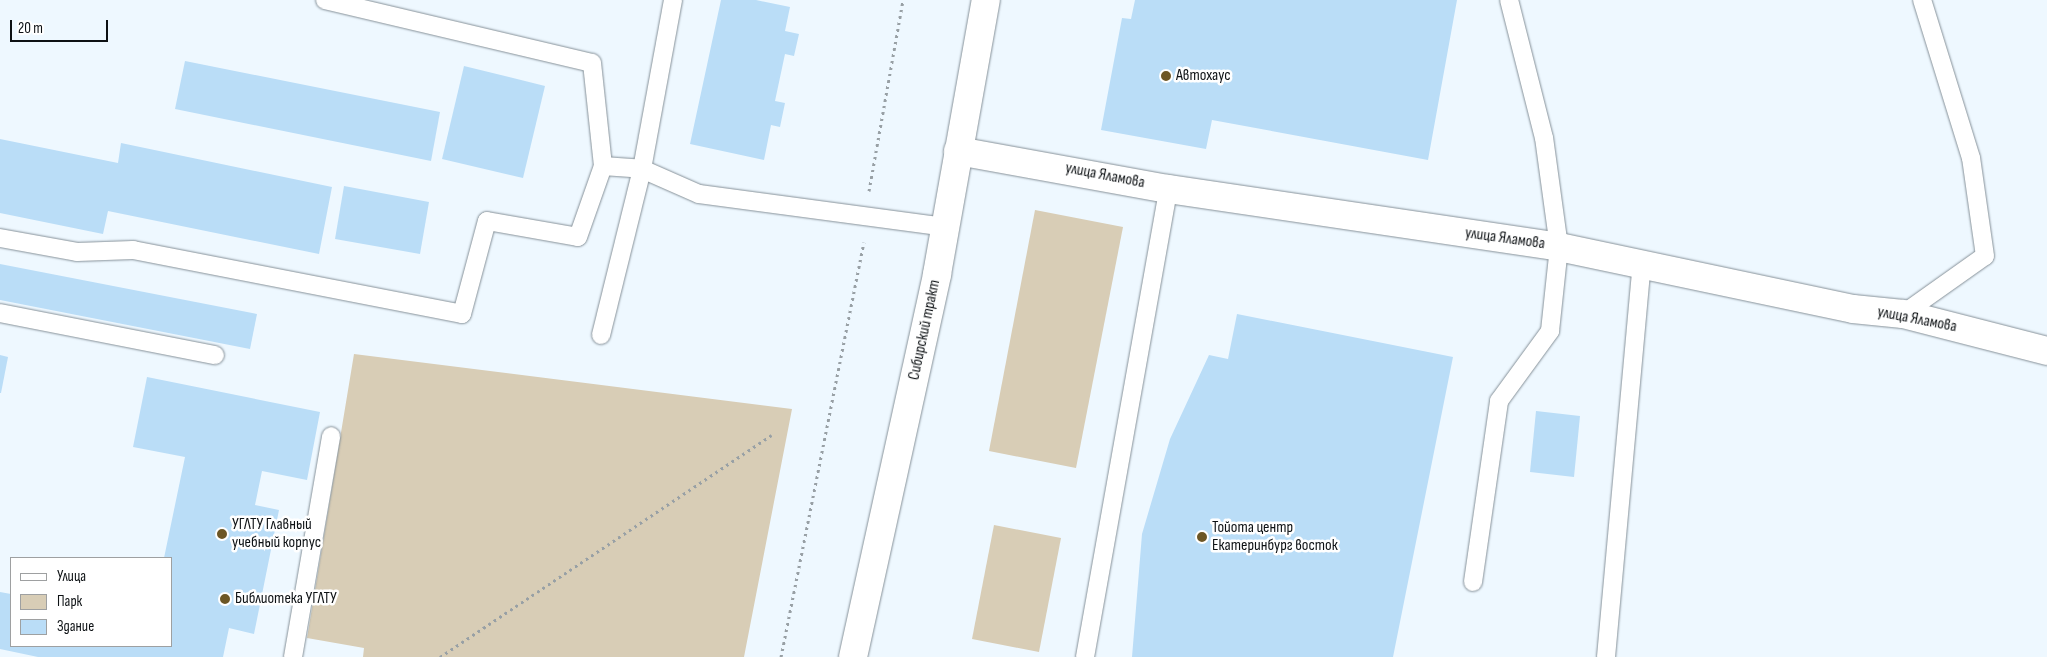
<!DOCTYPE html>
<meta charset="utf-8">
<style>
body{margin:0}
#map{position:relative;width:2047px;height:657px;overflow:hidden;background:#eef8ff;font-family:"Sofia Sans Condensed",sans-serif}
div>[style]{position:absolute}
.green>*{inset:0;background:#d8cdb6}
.building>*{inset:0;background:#baddf7}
.path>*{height:3px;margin-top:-1.5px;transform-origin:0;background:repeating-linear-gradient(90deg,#98a0a5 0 2.5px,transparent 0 6.5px)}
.roads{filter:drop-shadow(0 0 1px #869199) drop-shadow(0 0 1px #869199)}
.service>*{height:18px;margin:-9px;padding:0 9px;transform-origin:9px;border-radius:9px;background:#fff}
.minor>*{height:28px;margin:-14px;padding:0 14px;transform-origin:14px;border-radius:14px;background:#fff}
.secondary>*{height:28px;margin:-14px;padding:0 14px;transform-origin:14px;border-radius:14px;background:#fff}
.dots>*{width:14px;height:14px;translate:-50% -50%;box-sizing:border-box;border:2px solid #fff;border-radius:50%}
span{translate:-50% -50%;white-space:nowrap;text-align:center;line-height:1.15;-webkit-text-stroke:5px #fff;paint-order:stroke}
.poi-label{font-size:16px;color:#0d1114}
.left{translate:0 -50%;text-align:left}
.street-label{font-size:16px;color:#0d1114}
.legend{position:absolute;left:10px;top:557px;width:162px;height:90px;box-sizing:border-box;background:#fff;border:1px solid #9ea0a1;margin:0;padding:6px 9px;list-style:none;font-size:15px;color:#0d1114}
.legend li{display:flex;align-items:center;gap:10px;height:25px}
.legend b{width:25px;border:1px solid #9ea0a1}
.scale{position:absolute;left:10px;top:20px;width:98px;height:22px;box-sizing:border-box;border:2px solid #0d1114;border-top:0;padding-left:6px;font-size:15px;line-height:18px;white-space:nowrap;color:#0d1114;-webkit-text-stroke:4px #fff;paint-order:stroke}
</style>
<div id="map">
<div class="green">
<div style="clip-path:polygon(1035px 210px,1123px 227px,1076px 468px,989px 451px)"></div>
<div style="clip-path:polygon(354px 354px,792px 409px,744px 657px,363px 657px,364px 648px,307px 638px)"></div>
<div style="clip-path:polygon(994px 525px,1061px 538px,1039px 652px,972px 639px)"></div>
</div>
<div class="building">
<div style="clip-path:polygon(721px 0,756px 0,790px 7px,785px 31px,799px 34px,794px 56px,785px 54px,775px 101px,785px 103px,780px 127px,771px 125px,764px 160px,690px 144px)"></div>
<div style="clip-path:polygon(1135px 0,1457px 0,1428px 160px,1212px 120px,1206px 149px,1101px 130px,1122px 18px,1131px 19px)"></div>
<div style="clip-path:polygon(185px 61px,440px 112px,431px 161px,175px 109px)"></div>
<div style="clip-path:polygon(464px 66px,545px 86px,523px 178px,442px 159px)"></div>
<div style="clip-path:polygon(0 139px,118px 163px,121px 143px,332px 187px,319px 254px,108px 211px,103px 234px,0 213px)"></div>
<div style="clip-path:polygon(344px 186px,429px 202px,420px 254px,335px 239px)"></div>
<div style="clip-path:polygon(0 264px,257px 314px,250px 349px,0 300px)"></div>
<div style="clip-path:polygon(1237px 314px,1453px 357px,1393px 657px,1132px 657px,1142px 534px,1170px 439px,1209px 355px,1228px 359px)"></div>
<div style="clip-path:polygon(0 355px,8px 357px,1px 393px,0 393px)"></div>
<div style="clip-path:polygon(147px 377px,320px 412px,307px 480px,262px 471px,255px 505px,279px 510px,254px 634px,229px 628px,223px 657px,38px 657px,0 649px,0 592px,11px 594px,11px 646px,171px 646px,171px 558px,164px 558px,185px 457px,133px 447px)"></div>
<div style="clip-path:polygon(1536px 411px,1580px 416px,1574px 477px,1530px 472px)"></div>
</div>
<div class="path">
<div style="left:869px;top:191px;width:194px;rotate:-79.9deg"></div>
<div style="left:440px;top:657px;width:399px;rotate:-33.8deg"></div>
<div style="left:781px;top:657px;width:423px;rotate:-78.7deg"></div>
</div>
<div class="roads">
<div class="service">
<div style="left:325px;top:0;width:274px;rotate:13.3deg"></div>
<div style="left:592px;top:63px;width:104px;rotate:83.9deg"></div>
<div style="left:0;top:238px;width:78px;rotate:10.3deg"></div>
<div style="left:77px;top:252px;width:56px;rotate:-2deg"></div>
<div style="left:133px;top:250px;width:335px;rotate:11deg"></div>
<div style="left:462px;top:314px;width:96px;rotate:-75deg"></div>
<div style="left:487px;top:221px;width:92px;rotate:10deg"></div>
<div style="left:578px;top:237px;width:75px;rotate:-70.6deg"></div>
<div style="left:603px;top:166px;width:39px;rotate:4deg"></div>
<div style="left:642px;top:169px;width:62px;rotate:23.7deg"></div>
<div style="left:699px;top:194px;width:248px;rotate:7.6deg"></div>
<div style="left:0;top:313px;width:219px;rotate:11.1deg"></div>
<div style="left:1903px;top:314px;width:100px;rotate:-35.3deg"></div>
<div style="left:1985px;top:256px;width:99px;rotate:-98.1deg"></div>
<div style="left:1971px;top:158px;width:165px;rotate:-107.2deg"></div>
<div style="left:601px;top:335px;width:171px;rotate:-76.1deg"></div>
<div style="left:642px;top:169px;width:172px;rotate:-79.6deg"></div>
<div style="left:1473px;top:582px;width:183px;rotate:-81.8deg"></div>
<div style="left:1499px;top:401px;width:87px;rotate:-53.9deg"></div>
<div style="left:1550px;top:331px;width:84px;rotate:-83.9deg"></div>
<div style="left:1559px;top:247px;width:110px;rotate:-97.8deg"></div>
<div style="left:1544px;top:138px;width:142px;rotate:-104.2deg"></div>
<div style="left:293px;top:657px;width:224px;rotate:-80.2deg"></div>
<div style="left:1085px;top:657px;width:475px;rotate:-79.9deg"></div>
<div style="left:1606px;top:657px;width:394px;rotate:-84.8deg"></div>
</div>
<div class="minor">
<div style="left:958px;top:151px;width:213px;rotate:10.3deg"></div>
<div style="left:1168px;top:189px;width:395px;rotate:8.4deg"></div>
<div style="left:1559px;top:247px;width:300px;rotate:11.9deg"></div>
<div style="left:1853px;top:309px;width:50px;rotate:5.7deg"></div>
<div style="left:1903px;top:314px;width:149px;rotate:14.4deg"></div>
</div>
<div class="secondary">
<div style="left:853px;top:657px;width:392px;rotate:-77.6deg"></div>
<div style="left:937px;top:274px;width:278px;rotate:-79.9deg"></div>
</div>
</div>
<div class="dots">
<div style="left:1166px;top:76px;background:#6c5625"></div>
<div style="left:222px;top:534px;background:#6c5625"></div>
<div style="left:1202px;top:537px;background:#6c5625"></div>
<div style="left:225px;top:599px;background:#6c5625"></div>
</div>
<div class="poi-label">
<span class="left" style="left:1176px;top:76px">Автохаус</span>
<span class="left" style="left:232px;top:534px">УГЛТУ Главный<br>учебный корпус</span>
<span class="left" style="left:1212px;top:537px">Тойота центр<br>Екатеринбург восток</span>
<span class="left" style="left:235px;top:599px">Библиотека УГЛТУ</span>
</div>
<div class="street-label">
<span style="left:1105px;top:176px;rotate:11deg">улица Яламова</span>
<span style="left:1505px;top:239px;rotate:8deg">улица Яламова</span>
<span style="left:1917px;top:320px;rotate:11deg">улица Яламова</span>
<span style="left:925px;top:330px;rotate:-78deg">Сибирский тракт</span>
</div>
<ul class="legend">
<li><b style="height:6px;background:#fff"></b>Улица</li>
<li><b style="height:14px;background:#d8cdb6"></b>Парк</li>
<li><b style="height:14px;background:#baddf7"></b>Здание</li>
</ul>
<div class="scale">20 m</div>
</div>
